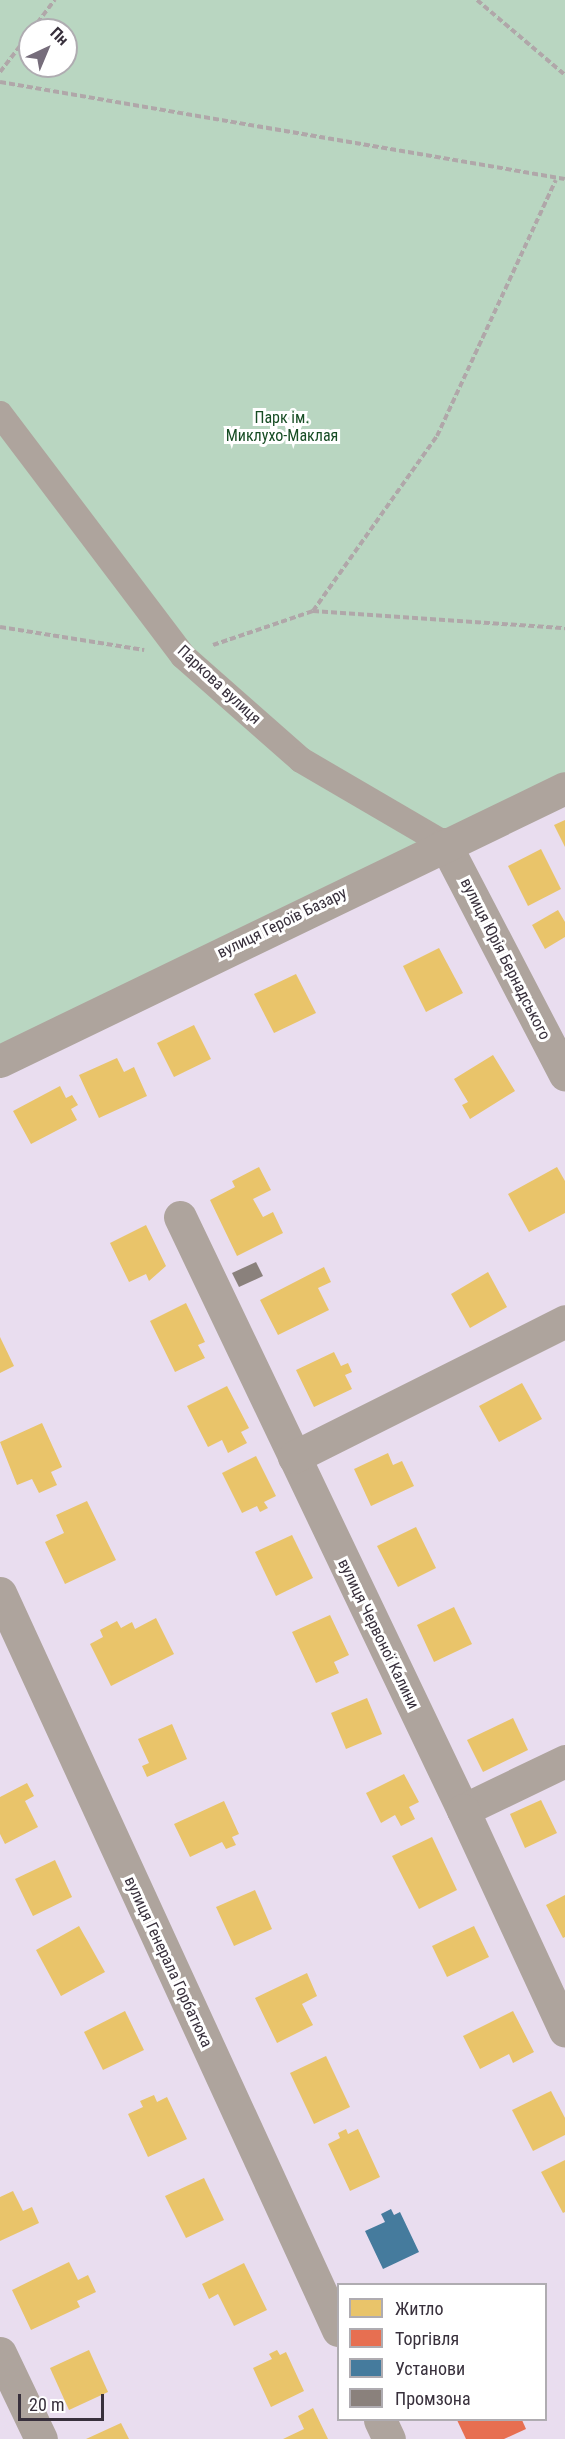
<!DOCTYPE html>
<meta charset="utf-8">
<style>
body{margin:0}
#map{position:relative;width:565px;height:2439px;overflow:hidden;background:#e9ddef;font-family:"Roboto Condensed",sans-serif}
div>[style]{position:absolute}
.green>*{inset:0;background:#b9d6c1}
.homes>*{inset:0;background:#e9c46a}
.shops>*{inset:0;background:#e76f51}
.public>*{inset:0;background:#457b9d}
.industry>*{inset:0;background:#8a817c}
.path>*{height:4px;margin-top:-2px;transform-origin:0;background:repeating-linear-gradient(90deg,#b0a7a9 0 6px,transparent 0 9px)}
.pedestrian>*{height:26px;margin:-13px;padding:0 13px;transform-origin:13px;border-radius:13px;background:#aea49d}
.minor>*{height:33px;margin:-16.5px;padding:0 16.5px;transform-origin:16.5px;border-radius:16.5px;background:#aea49d}
.tertiary>*{height:33px;margin:-16.5px;padding:0 16.5px;transform-origin:16.5px;border-radius:16.5px;background:#aea49d}
span{translate:-50% -50%;white-space:nowrap;text-align:center;line-height:1.15;-webkit-text-stroke:6px #fff;paint-order:stroke}
.park-label{font-size:16px;color:#174d24}
.street-label{font-size:16px;color:#38303c}
.legend{position:absolute;left:337px;top:2283px;width:210px;height:138px;box-sizing:border-box;background:#fff;border:2px solid #afacb1;margin:0;padding:8px 10px;list-style:none;font-size:18px;color:#38303c}
.legend li{display:flex;align-items:center;gap:12px;height:30px}
.legend b{width:30px;border:2px solid #afacb1}
.north{position:absolute;left:18px;top:18px;width:60px;height:60px;box-sizing:border-box;background:#fff;border:2px solid #afacb1;border-radius:50%;rotate:44deg;font-size:16px;font-weight:700;line-height:24px;text-align:center;color:#38303c}
.north::after{content:'';display:block;margin:auto;width:21px;height:27px;background:#766d7b;clip-path:polygon(50% 0,100% 100%,50% 72%,0 100%)}
.scale{position:absolute;left:18px;top:2394px;width:86px;height:27px;box-sizing:border-box;border:3px solid #38303c;border-top:0;padding-left:8px;font-size:18px;line-height:21px;white-space:nowrap;color:#38303c;-webkit-text-stroke:4px #fff;paint-order:stroke}
</style>
<div id="map">
<div class="green">
<div style="clip-path:polygon(evenodd,0 0,565px 0,565px 788px,0 1061px,0 0,30px 30px,66px 30px,66px 66px,30px 66px,30px 30px)"></div>
</div>
<div class="homes">
<div style="clip-path:polygon(565px 820px,565px 847px,554px 825px)"></div>
<div style="clip-path:polygon(541px 849px,561px 889px,528px 906px,508px 866px)"></div>
<div style="clip-path:polygon(558px 910px,565px 922px,565px 937px,545px 949px,532px 925px)"></div>
<div style="clip-path:polygon(439px 948px,463px 993px,426px 1012px,403px 966px)"></div>
<div style="clip-path:polygon(296px 974px,316px 1013px,274px 1033px,254px 994px)"></div>
<div style="clip-path:polygon(194px 1025px,211px 1059px,174px 1077px,157px 1043px)"></div>
<div style="clip-path:polygon(493px 1055px,515px 1091px,470px 1119px,462px 1105px,468px 1102px,454px 1079px)"></div>
<div style="clip-path:polygon(117px 1058px,124px 1072px,134px 1067px,147px 1096px,99px 1118px,79px 1075px)"></div>
<div style="clip-path:polygon(60px 1086px,66px 1098px,72px 1095px,78px 1105px,71px 1109px,77px 1120px,31px 1144px,13px 1111px)"></div>
<div style="clip-path:polygon(259px 1167px,271px 1190px,253px 1199px,263px 1217px,273px 1212px,283px 1233px,237px 1256px,210px 1200px,235px 1187px,232px 1181px)"></div>
<div style="clip-path:polygon(557px 1167px,565px 1181px,565px 1213px,529px 1232px,508px 1194px)"></div>
<div style="clip-path:polygon(146px 1225px,166px 1266px,149px 1281px,146px 1274px,129px 1282px,110px 1243px)"></div>
<div style="clip-path:polygon(324px 1267px,331px 1282px,318px 1288px,329px 1310px,278px 1335px,260px 1300px)"></div>
<div style="clip-path:polygon(488px 1272px,507px 1307px,470px 1328px,451px 1294px)"></div>
<div style="clip-path:polygon(186px 1303px,205px 1342px,198px 1345px,205px 1358px,175px 1372px,150px 1321px)"></div>
<div style="clip-path:polygon(0 1337px,14px 1366px,0 1373px)"></div>
<div style="clip-path:polygon(334px 1352px,341px 1366px,348px 1363px,352px 1372px,345px 1375px,352px 1389px,314px 1407px,296px 1370px)"></div>
<div style="clip-path:polygon(522px 1383px,542px 1419px,499px 1442px,479px 1406px)"></div>
<div style="clip-path:polygon(227px 1386px,249px 1428px,241px 1432px,247px 1443px,228px 1453px,222px 1440px,208px 1447px,187px 1406px)"></div>
<div style="clip-path:polygon(42px 1423px,62px 1467px,51px 1472px,57px 1485px,39px 1493px,32px 1479px,17px 1485px,0 1442px)"></div>
<div style="clip-path:polygon(388px 1453px,393px 1465px,402px 1461px,414px 1486px,371px 1506px,354px 1469px)"></div>
<div style="clip-path:polygon(256px 1456px,276px 1496px,264px 1502px,268px 1508px,260px 1512px,257px 1506px,242px 1513px,222px 1473px)"></div>
<div style="clip-path:polygon(87px 1501px,116px 1560px,65px 1584px,45px 1542px,64px 1533px,56px 1515px)"></div>
<div style="clip-path:polygon(416px 1527px,436px 1568px,398px 1587px,377px 1546px)"></div>
<div style="clip-path:polygon(292px 1535px,313px 1578px,276px 1596px,255px 1552px)"></div>
<div style="clip-path:polygon(454px 1607px,472px 1644px,434px 1662px,417px 1625px)"></div>
<div style="clip-path:polygon(330px 1615px,349px 1655px,334px 1662px,339px 1673px,316px 1683px,292px 1632px)"></div>
<div style="clip-path:polygon(156px 1618px,174px 1654px,111px 1686px,90px 1644px,103px 1637px,100px 1630px,117px 1621px,121px 1628px,132px 1622px,135px 1629px)"></div>
<div style="clip-path:polygon(367px 1698px,382px 1734px,346px 1749px,331px 1713px)"></div>
<div style="clip-path:polygon(513px 1718px,528px 1750px,483px 1772px,467px 1740px)"></div>
<div style="clip-path:polygon(172px 1724px,187px 1759px,147px 1777px,142px 1766px,149px 1763px,138px 1739px)"></div>
<div style="clip-path:polygon(404px 1774px,419px 1802px,409px 1807px,415px 1819px,401px 1826px,395px 1815px,381px 1823px,366px 1793px)"></div>
<div style="clip-path:polygon(27px 1783px,34px 1796px,25px 1801px,38px 1827px,5px 1844px,0 1834px,0 1797px)"></div>
<div style="clip-path:polygon(541px 1800px,557px 1833px,525px 1848px,510px 1814px)"></div>
<div style="clip-path:polygon(224px 1801px,239px 1834px,232px 1837px,236px 1845px,226px 1849px,222px 1842px,190px 1857px,174px 1824px)"></div>
<div style="clip-path:polygon(432px 1837px,457px 1890px,419px 1909px,392px 1856px)"></div>
<div style="clip-path:polygon(55px 1860px,72px 1897px,33px 1916px,15px 1879px)"></div>
<div style="clip-path:polygon(255px 1890px,272px 1929px,234px 1946px,216px 1907px)"></div>
<div style="clip-path:polygon(565px 1895px,565px 1937px,563px 1938px,546px 1905px)"></div>
<div style="clip-path:polygon(79px 1926px,105px 1972px,61px 1996px,36px 1950px)"></div>
<div style="clip-path:polygon(474px 1926px,489px 1957px,447px 1977px,432px 1946px)"></div>
<div style="clip-path:polygon(307px 1973px,317px 1996px,302px 2004px,313px 2025px,277px 2043px,255px 1998px)"></div>
<div style="clip-path:polygon(125px 2011px,144px 2050px,103px 2070px,84px 2032px)"></div>
<div style="clip-path:polygon(513px 2011px,534px 2052px,513px 2063px,509px 2054px,480px 2069px,463px 2036px)"></div>
<div style="clip-path:polygon(326px 2056px,350px 2107px,314px 2124px,290px 2073px)"></div>
<div style="clip-path:polygon(551px 2091px,565px 2118px,565px 2135px,533px 2151px,512px 2110px)"></div>
<div style="clip-path:polygon(154px 2095px,157px 2102px,167px 2097px,187px 2139px,148px 2157px,128px 2114px,143px 2107px,140px 2101px)"></div>
<div style="clip-path:polygon(346px 2129px,348px 2134px,358px 2129px,380px 2177px,350px 2191px,328px 2144px,340px 2138px,338px 2133px)"></div>
<div style="clip-path:polygon(565px 2160px,565px 2212px,563px 2213px,541px 2172px)"></div>
<div style="clip-path:polygon(204px 2178px,224px 2220px,186px 2238px,165px 2196px)"></div>
<div style="clip-path:polygon(13px 2191px,23px 2211px,32px 2207px,39px 2223px,0 2241px,0 2197px)"></div>
<div style="clip-path:polygon(69px 2262px,78px 2280px,88px 2275px,96px 2292px,77px 2301px,80px 2307px,31px 2330px,12px 2290px)"></div>
<div style="clip-path:polygon(244px 2263px,267px 2310px,234px 2326px,218px 2294px,209px 2299px,202px 2284px)"></div>
<div style="clip-path:polygon(89px 2350px,108px 2392px,69px 2410px,50px 2368px)"></div>
<div style="clip-path:polygon(277px 2350px,280px 2355px,286px 2352px,304px 2391px,271px 2407px,253px 2368px,272px 2359px,269px 2354px)"></div>
<div style="clip-path:polygon(313px 2408px,328px 2439px,283px 2439px,304px 2429px,298px 2416px)"></div>
<div style="clip-path:polygon(121px 2423px,129px 2439px,86px 2439px)"></div>
</div>
<div class="shops">
<div style="clip-path:polygon(457px 2420px,522px 2420px,526px 2429px,504px 2439px,466px 2439px)"></div>
</div>
<div class="public">
<div style="clip-path:polygon(391px 2209px,394px 2215px,400px 2212px,419px 2252px,383px 2269px,365px 2231px,385px 2222px,381px 2214px)"></div>
</div>
<div class="industry">
<div style="clip-path:polygon(256px 1262px,263px 1276px,239px 1287px,232px 1273px)"></div>
</div>
<div class="path">
<div style="left:477px;top:0;width:114px;rotate:40.4deg"></div>
<div style="left:32px;top:30px;width:38px;rotate:-53deg"></div>
<div style="left:0;top:72px;width:49px;rotate:-52.4deg"></div>
<div style="left:0;top:82px;width:573px;rotate:9.74deg"></div>
<div style="left:313px;top:611px;width:214px;rotate:-54.7deg"></div>
<div style="left:437px;top:436px;width:282px;rotate:-65.1deg"></div>
<div style="left:0;top:627px;width:146px;rotate:9.1deg"></div>
<div style="left:213px;top:645px;width:106px;rotate:-18.8deg"></div>
<div style="left:313px;top:611px;width:253px;rotate:3.9deg"></div>
</div>
<div class="pedestrian">
<div style="left:0;top:414px;width:303px;rotate:52.9deg"></div>
<div style="left:183px;top:656px;width:157px;rotate:41.4deg"></div>
<div style="left:301px;top:760px;width:167px;rotate:30.3deg"></div>
</div>
<div class="minor">
<div style="left:445px;top:844px;width:260px;rotate:62.5deg"></div>
<div style="left:180px;top:1217px;width:657px;rotate:64.49deg"></div>
<div style="left:294px;top:1457px;width:303px;rotate:-26.6deg"></div>
<div style="left:0;top:1593px;width:811px;rotate:65.36deg"></div>
<div style="left:565px;top:1761px;width:113px;rotate:154.3deg"></div>
<div style="left:463px;top:1810px;width:243px;rotate:65.2deg"></div>
<div style="left:0;top:2353px;width:95px;rotate:64.5deg"></div>
<div style="left:380px;top:2420px;width:21px;rotate:65deg"></div>
</div>
<div class="tertiary">
<div style="left:0;top:1061px;width:627px;rotate:-25.79deg"></div>
</div>
<div class="park-label">
<span style="left:282px;top:427px">Парк ім.<br>Миклухо-Маклая</span>
</div>
<div class="street-label">
<span style="left:219px;top:685px;rotate:43deg">Паркова вулиця</span>
<span style="left:282px;top:923px;rotate:-26deg">вулиця Героїв Базару</span>
<span style="left:505px;top:959px;rotate:63deg">вулиця Юрія Бернадського</span>
<span style="left:378px;top:1634px;rotate:64deg">вулиця Червоної Калини</span>
<span style="left:168px;top:1962px;rotate:65deg">вулиця Генерала Горбатюка</span>
</div>
<ul class="legend">
<li><b style="height:16px;background:#e9c46a"></b>Житло</li>
<li><b style="height:16px;background:#e76f51"></b>Торгівля</li>
<li><b style="height:16px;background:#457b9d"></b>Установи</li>
<li><b style="height:16px;background:#8a817c"></b>Промзона</li>
</ul>
<div class="north">Пн</div>
<div class="scale">20 m</div>
</div>
